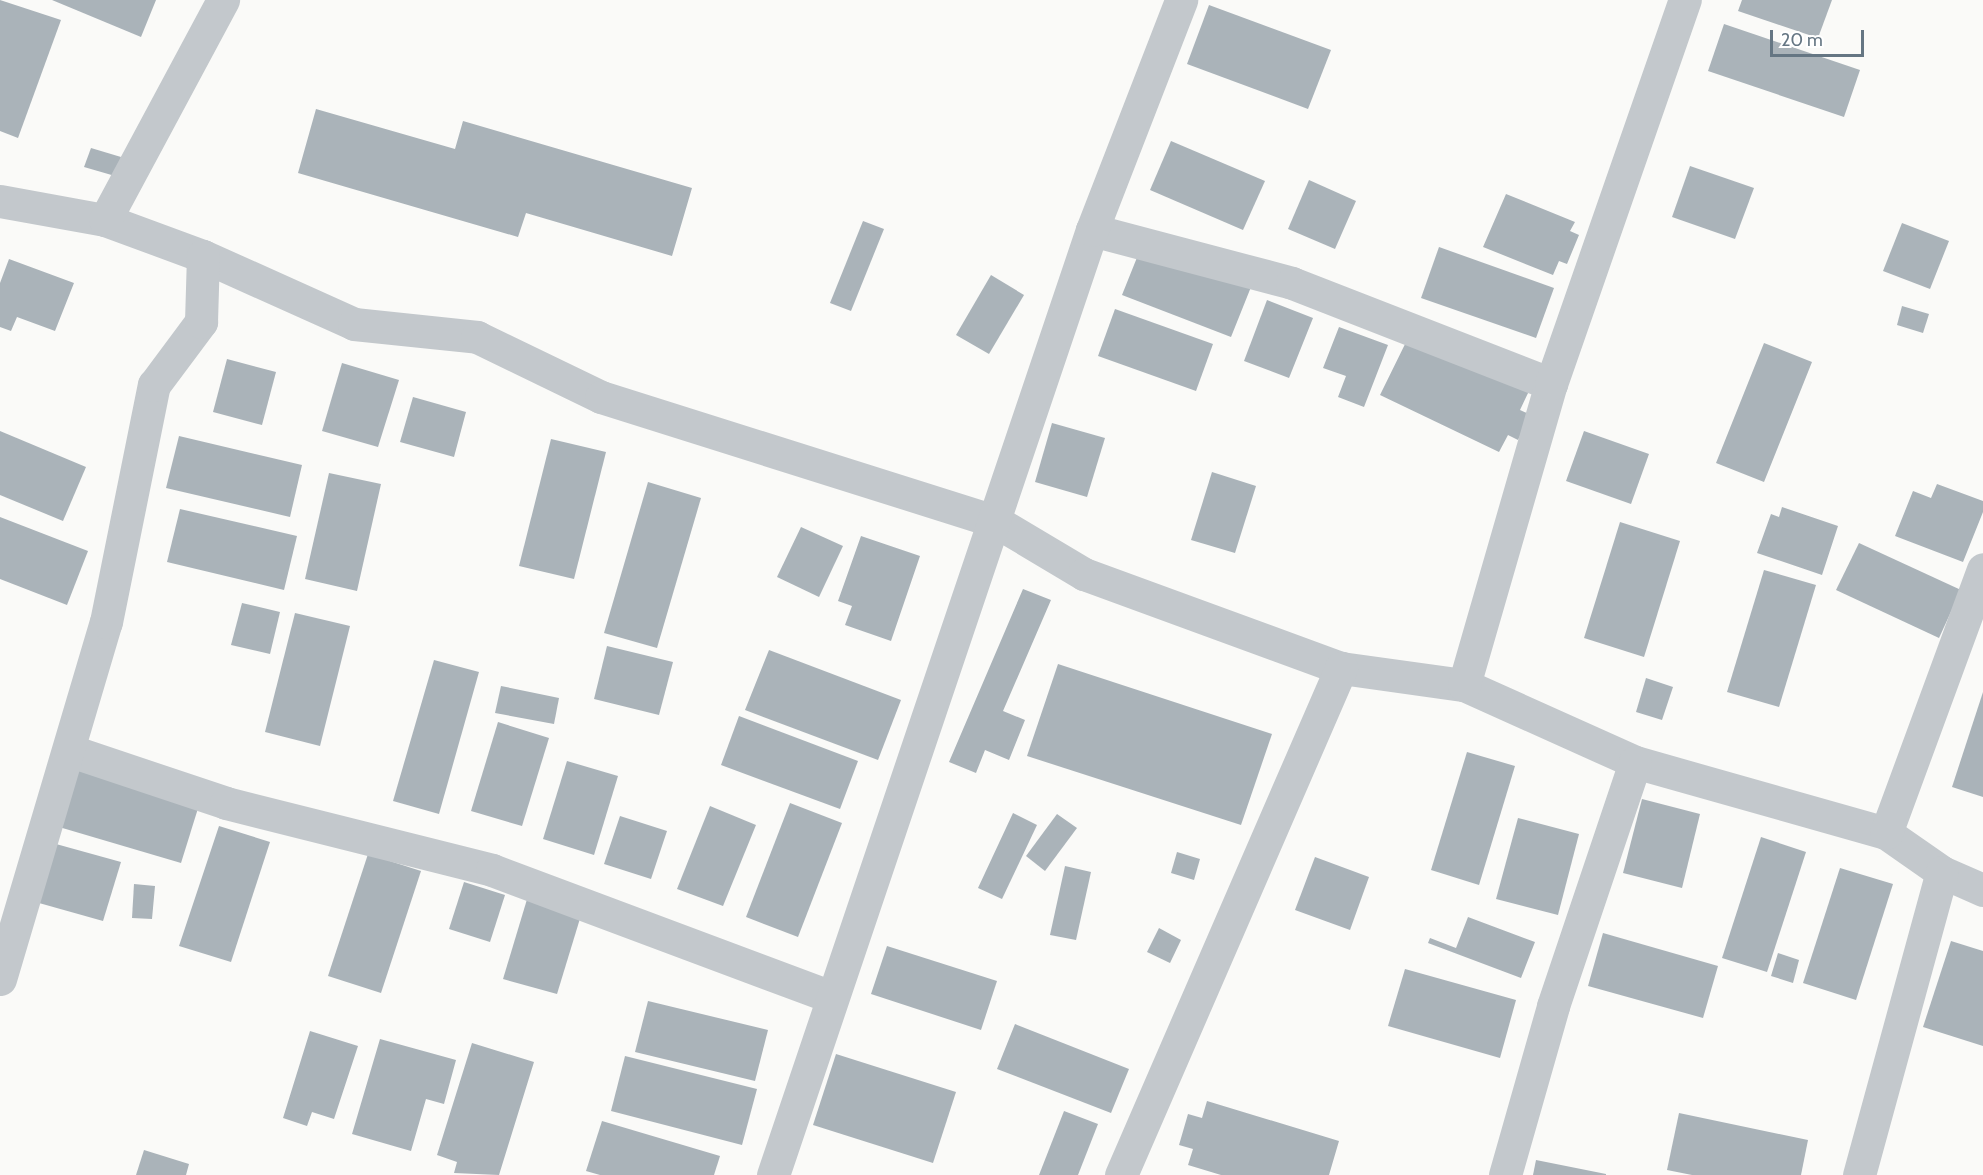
<!DOCTYPE html>
<style>
body{margin:0}
#map{position:relative;width:1983px;height:1175px;overflow:hidden;background:#fafaf8;font-family:Cabin,sans-serif}
div>[style]{position:absolute}
.building>*{inset:0;background:#aab3b9}
.minor>*{height:33px;margin:-16.5px;padding:0 16.5px;transform-origin:16.5px;border-radius:16.5px;background:#c3c8cc}
span{translate:-50% -50%;white-space:nowrap;text-align:center;line-height:1.15;-webkit-text-stroke:6px #fff;paint-order:stroke}
.scale{position:absolute;left:1770px;top:30px;width:94px;height:27px;box-sizing:border-box;border:3px solid #657683;border-top:0;padding-left:8px;font-size:18px;line-height:21px;white-space:nowrap;color:#657683;-webkit-text-stroke:4px #fff;paint-order:stroke}
</style>
<div id="map">
<div class="building">
<div style="clip-path:polygon(0 0,61px 20px,18px 138px,0 131px)"></div>
<div style="clip-path:polygon(52px 0,156px 0,141px 37px)"></div>
<div style="clip-path:polygon(1742px 0,1832px 0,1818px 38px,1738px 11px)"></div>
<div style="clip-path:polygon(1209px 5px,1331px 50px,1308px 109px,1187px 64px)"></div>
<div style="clip-path:polygon(1724px 24px,1860px 70px,1844px 117px,1708px 71px)"></div>
<div style="clip-path:polygon(316px 109px,455px 149px,463px 121px,692px 188px,672px 256px,526px 213px,518px 237px,298px 173px)"></div>
<div style="clip-path:polygon(1171px 141px,1265px 181px,1243px 230px,1150px 190px)"></div>
<div style="clip-path:polygon(91px 148px,121px 157px,115px 176px,84px 167px)"></div>
<div style="clip-path:polygon(1690px 166px,1754px 188px,1735px 239px,1672px 217px)"></div>
<div style="clip-path:polygon(1309px 180px,1356px 201px,1335px 249px,1288px 229px)"></div>
<div style="clip-path:polygon(1506px 194px,1575px 222px,1570px 231px,1579px 235px,1567px 264px,1559px 261px,1553px 275px,1483px 247px)"></div>
<div style="clip-path:polygon(863px 221px,884px 229px,851px 311px,830px 303px)"></div>
<div style="clip-path:polygon(1902px 223px,1949px 241px,1930px 289px,1883px 271px)"></div>
<div style="clip-path:polygon(1142px 245px,1251px 287px,1231px 337px,1122px 295px)"></div>
<div style="clip-path:polygon(1439px 247px,1554px 288px,1536px 338px,1421px 298px)"></div>
<div style="clip-path:polygon(9px 259px,74px 283px,55px 331px,17px 317px,11px 331px,0 327px,0 283px)"></div>
<div style="clip-path:polygon(991px 275px,1024px 295px,989px 354px,956px 335px)"></div>
<div style="clip-path:polygon(1267px 300px,1313px 318px,1289px 378px,1244px 361px)"></div>
<div style="clip-path:polygon(1902px 306px,1929px 314px,1923px 333px,1897px 325px)"></div>
<div style="clip-path:polygon(1115px 309px,1213px 344px,1196px 391px,1098px 356px)"></div>
<div style="clip-path:polygon(1339px 327px,1388px 345px,1364px 407px,1338px 397px,1346px 376px,1323px 368px)"></div>
<div style="clip-path:polygon(1410px 334px,1529px 391px,1520px 410px,1531px 415px,1518px 440px,1508px 435px,1499px 452px,1380px 395px)"></div>
<div style="clip-path:polygon(1764px 343px,1812px 362px,1764px 482px,1716px 463px)"></div>
<div style="clip-path:polygon(227px 359px,276px 372px,262px 425px,213px 412px)"></div>
<div style="clip-path:polygon(342px 363px,399px 380px,378px 447px,322px 431px)"></div>
<div style="clip-path:polygon(413px 397px,466px 412px,454px 457px,400px 442px)"></div>
<div style="clip-path:polygon(1052px 423px,1105px 438px,1087px 497px,1035px 482px)"></div>
<div style="clip-path:polygon(0 431px,86px 467px,63px 521px,0 495px)"></div>
<div style="clip-path:polygon(1584px 431px,1649px 454px,1631px 504px,1566px 481px)"></div>
<div style="clip-path:polygon(179px 436px,302px 465px,290px 517px,166px 488px)"></div>
<div style="clip-path:polygon(551px 439px,606px 452px,574px 579px,519px 566px)"></div>
<div style="clip-path:polygon(1212px 472px,1256px 486px,1235px 553px,1191px 540px)"></div>
<div style="clip-path:polygon(329px 473px,381px 484px,357px 591px,305px 579px)"></div>
<div style="clip-path:polygon(648px 482px,701px 498px,657px 648px,604px 633px)"></div>
<div style="clip-path:polygon(1937px 484px,1983px 501px,1983px 512px,1963px 562px,1895px 536px,1913px 491px,1931px 498px)"></div>
<div style="clip-path:polygon(1782px 507px,1838px 526px,1822px 575px,1757px 553px,1771px 514px,1779px 517px)"></div>
<div style="clip-path:polygon(180px 509px,297px 536px,284px 590px,167px 562px)"></div>
<div style="clip-path:polygon(0 517px,88px 551px,67px 605px,0 579px)"></div>
<div style="clip-path:polygon(1620px 522px,1680px 541px,1644px 657px,1584px 638px)"></div>
<div style="clip-path:polygon(801px 527px,843px 546px,819px 597px,777px 577px)"></div>
<div style="clip-path:polygon(861px 536px,920px 556px,891px 641px,845px 625px,852px 606px,838px 601px)"></div>
<div style="clip-path:polygon(1859px 543px,1961px 590px,1939px 638px,1836px 590px)"></div>
<div style="clip-path:polygon(1764px 570px,1816px 585px,1779px 707px,1727px 692px)"></div>
<div style="clip-path:polygon(1023px 589px,1051px 600px,1003px 711px,1025px 720px,1009px 760px,985px 750px,976px 773px,949px 762px)"></div>
<div style="clip-path:polygon(242px 603px,280px 612px,270px 654px,231px 645px)"></div>
<div style="clip-path:polygon(295px 613px,350px 626px,320px 746px,265px 732px)"></div>
<div style="clip-path:polygon(607px 646px,673px 662px,659px 715px,594px 699px)"></div>
<div style="clip-path:polygon(769px 650px,901px 700px,878px 760px,745px 710px)"></div>
<div style="clip-path:polygon(434px 660px,479px 672px,439px 814px,393px 801px)"></div>
<div style="clip-path:polygon(1058px 664px,1272px 734px,1241px 825px,1027px 756px)"></div>
<div style="clip-path:polygon(1646px 678px,1673px 687px,1662px 720px,1636px 712px)"></div>
<div style="clip-path:polygon(501px 686px,559px 698px,554px 724px,495px 713px)"></div>
<div style="clip-path:polygon(1983px 692px,1983px 797px,1952px 787px)"></div>
<div style="clip-path:polygon(739px 716px,858px 761px,840px 809px,721px 765px)"></div>
<div style="clip-path:polygon(498px 722px,549px 738px,522px 826px,471px 811px)"></div>
<div style="clip-path:polygon(1467px 752px,1515px 766px,1479px 885px,1431px 870px)"></div>
<div style="clip-path:polygon(567px 761px,618px 776px,594px 855px,543px 839px)"></div>
<div style="clip-path:polygon(77px 767px,200px 802px,181px 863px,59px 827px)"></div>
<div style="clip-path:polygon(1642px 799px,1700px 814px,1682px 888px,1623px 873px)"></div>
<div style="clip-path:polygon(790px 803px,842px 823px,798px 937px,746px 917px)"></div>
<div style="clip-path:polygon(710px 806px,756px 825px,723px 906px,677px 889px)"></div>
<div style="clip-path:polygon(1013px 813px,1037px 825px,1002px 899px,978px 888px)"></div>
<div style="clip-path:polygon(1057px 814px,1077px 828px,1045px 871px,1026px 856px)"></div>
<div style="clip-path:polygon(620px 816px,667px 831px,651px 879px,604px 864px)"></div>
<div style="clip-path:polygon(1518px 818px,1579px 834px,1558px 915px,1496px 899px)"></div>
<div style="clip-path:polygon(219px 826px,270px 842px,231px 962px,179px 946px)"></div>
<div style="clip-path:polygon(1761px 837px,1806px 852px,1767px 972px,1722px 958px)"></div>
<div style="clip-path:polygon(56px 844px,121px 862px,103px 921px,39px 903px)"></div>
<div style="clip-path:polygon(1177px 852px,1200px 859px,1194px 880px,1171px 873px)"></div>
<div style="clip-path:polygon(368px 854px,421px 871px,381px 993px,328px 976px)"></div>
<div style="clip-path:polygon(1315px 857px,1369px 877px,1350px 930px,1295px 910px)"></div>
<div style="clip-path:polygon(1065px 866px,1091px 872px,1076px 940px,1050px 935px)"></div>
<div style="clip-path:polygon(1840px 868px,1893px 884px,1856px 1000px,1803px 983px)"></div>
<div style="clip-path:polygon(464px 882px,505px 895px,490px 942px,449px 929px)"></div>
<div style="clip-path:polygon(134px 884px,155px 886px,152px 919px,132px 918px)"></div>
<div style="clip-path:polygon(528px 896px,582px 912px,557px 994px,503px 979px)"></div>
<div style="clip-path:polygon(1468px 917px,1535px 942px,1521px 978px,1428px 943px,1430px 938px,1456px 948px)"></div>
<div style="clip-path:polygon(1159px 928px,1181px 940px,1170px 963px,1147px 952px)"></div>
<div style="clip-path:polygon(1603px 933px,1718px 966px,1703px 1018px,1588px 986px)"></div>
<div style="clip-path:polygon(1951px 941px,1983px 951px,1983px 1046px,1923px 1027px)"></div>
<div style="clip-path:polygon(887px 946px,997px 981px,981px 1030px,871px 994px)"></div>
<div style="clip-path:polygon(1778px 953px,1799px 960px,1793px 983px,1771px 976px)"></div>
<div style="clip-path:polygon(1405px 969px,1516px 1000px,1500px 1058px,1388px 1026px)"></div>
<div style="clip-path:polygon(648px 1001px,768px 1030px,755px 1081px,635px 1052px)"></div>
<div style="clip-path:polygon(1015px 1024px,1129px 1069px,1111px 1113px,997px 1069px)"></div>
<div style="clip-path:polygon(310px 1031px,358px 1046px,334px 1119px,312px 1112px,307px 1126px,283px 1118px)"></div>
<div style="clip-path:polygon(380px 1039px,456px 1060px,444px 1104px,426px 1099px,411px 1151px,352px 1134px)"></div>
<div style="clip-path:polygon(472px 1043px,534px 1062px,499px 1175px,454px 1173px,457px 1162px,437px 1155px)"></div>
<div style="clip-path:polygon(836px 1054px,956px 1092px,933px 1163px,813px 1125px)"></div>
<div style="clip-path:polygon(625px 1056px,757px 1089px,742px 1145px,611px 1111px)"></div>
<div style="clip-path:polygon(1207px 1101px,1339px 1141px,1329px 1175px,1221px 1175px,1188px 1165px,1193px 1149px,1179px 1145px,1188px 1114px,1202px 1118px)"></div>
<div style="clip-path:polygon(1064px 1111px,1098px 1124px,1078px 1175px,1039px 1175px)"></div>
<div style="clip-path:polygon(1679px 1113px,1808px 1140px,1801px 1175px,1692px 1175px,1667px 1170px)"></div>
<div style="clip-path:polygon(602px 1121px,720px 1156px,714px 1175px,600px 1175px,586px 1171px)"></div>
<div style="clip-path:polygon(144px 1150px,189px 1164px,186px 1175px,136px 1175px)"></div>
<div style="clip-path:polygon(1536px 1160px,1606px 1174px,1606px 1175px,1533px 1175px)"></div>
</div>
<div class="minor">
<div style="left:0;top:201px;width:107px;rotate:10.3deg"></div>
<div style="left:105px;top:220px;width:104px;rotate:20.2deg"></div>
<div style="left:203px;top:256px;width:166px;rotate:24.2deg"></div>
<div style="left:354px;top:324px;width:124px;rotate:6deg"></div>
<div style="left:477px;top:337px;width:138px;rotate:25.8deg"></div>
<div style="left:601px;top:397px;width:413px;rotate:17.5deg"></div>
<div style="left:995px;top:521px;width:104px;rotate:30.8deg"></div>
<div style="left:1084px;top:574px;width:274px;rotate:20.1deg"></div>
<div style="left:1341px;top:668px;width:124px;rotate:7.9deg"></div>
<div style="left:1464px;top:685px;width:188px;rotate:24.2deg"></div>
<div style="left:1635px;top:762px;width:261px;rotate:15.8deg"></div>
<div style="left:1886px;top:833px;width:68px;rotate:34.9deg"></div>
<div style="left:1942px;top:872px;width:45px;rotate:23.7deg"></div>
<div style="left:105px;top:220px;width:250px;rotate:-61.8deg"></div>
<div style="left:1092px;top:230px;width:207px;rotate:14.8deg"></div>
<div style="left:1292px;top:283px;width:278px;rotate:21.3deg"></div>
<div style="left:1464px;top:685px;width:313px;rotate:-73.9deg"></div>
<div style="left:1551px;top:384px;width:407px;rotate:-70.8deg"></div>
<div style="left:71px;top:751px;width:163px;rotate:18.5deg"></div>
<div style="left:226px;top:803px;width:274px;rotate:14.1deg"></div>
<div style="left:492px;top:870px;width:363px;rotate:20.5deg"></div>
<div style="left:1886px;top:833px;width:281px;rotate:-69.8deg"></div>
<div style="left:0;top:979px;width:372px;rotate:-73.5deg"></div>
<div style="left:106px;top:622px;width:242px;rotate:-78.6deg"></div>
<div style="left:154px;top:385px;width:79px;rotate:-53.3deg"></div>
<div style="left:201px;top:322px;width:66px;rotate:-88.3deg"></div>
<div style="left:773px;top:1175px;width:997px;rotate:-71.35deg"></div>
<div style="left:1092px;top:230px;width:247px;rotate:-68.8deg"></div>
<div style="left:1121px;top:1175px;width:553px;rotate:-66.54deg"></div>
<div style="left:1505px;top:1175px;width:176px;rotate:-74.1deg"></div>
<div style="left:1553px;top:1006px;width:257px;rotate:-71.4deg"></div>
<div style="left:1859px;top:1175px;width:314px;rotate:-74.7deg"></div>
</div>
<div class="scale">20 m</div>
</div>
